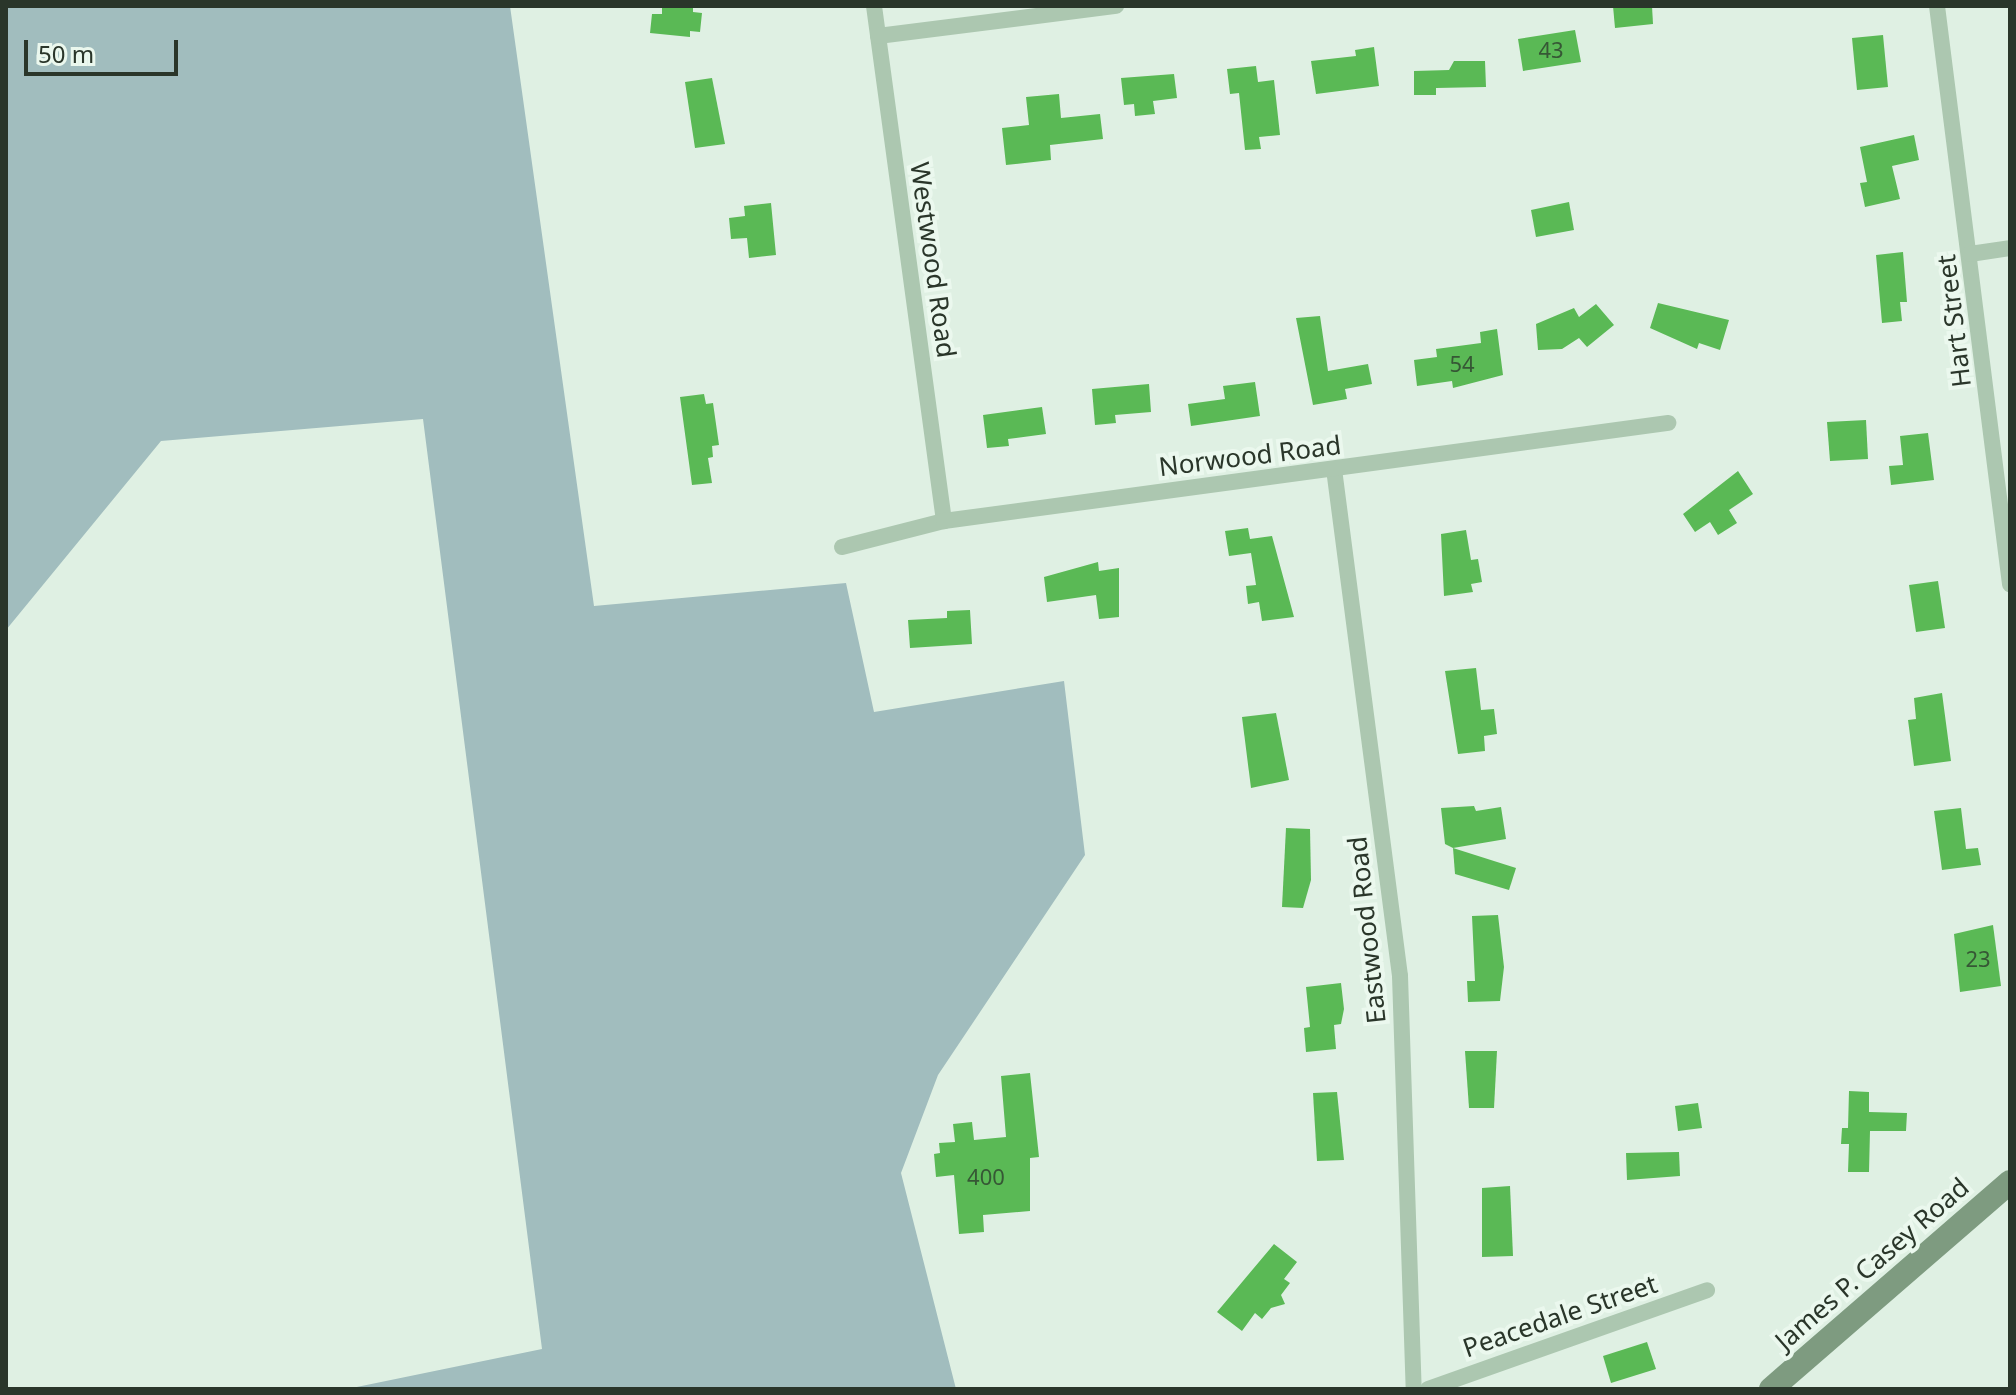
<!DOCTYPE html>
<style>
body{margin:0}
#map{position:relative;width:2016px;height:1395px;overflow:hidden;background:#dff0e3;font-family:"Noto Sans",sans-serif}
div>[style]{position:absolute}
.green>*{inset:0;background:#a1bdbe}
.building>*{inset:0;background:#5ab955}
.street>*{height:16px;margin:-8px;padding:0 8px;transform-origin:8px;border-radius:8px;background:#acc7b0}
.secondary>*{height:24px;margin:-12px;padding:0 12px;transform-origin:12px;border-radius:12px;background:#7e9b80}
span{translate:-50% -50%;white-space:nowrap;text-align:center;line-height:1.15;-webkit-text-stroke:8px #ebf8ee;paint-order:stroke}
.number-label{font-size:22px;color:#365735}
.number-label span{-webkit-text-stroke-width:0}
.street-label{font-size:26px;color:#2a362a}
.frame{position:absolute;inset:0;border:8px solid #2a362a;pointer-events:none}
.scale{position:absolute;left:24px;top:40px;width:154px;height:36px;box-sizing:border-box;border:4px solid #2a362a;border-top:0;padding-left:10px;font-size:24px;line-height:28px;white-space:nowrap;color:#2a362a;-webkit-text-stroke:6px #ebf8ee;paint-order:stroke}
</style>
<div id="map">
<div class="green">
<div style="clip-path:polygon(6px 6px,510px 6px,594px 606px,846px 583px,874px 712px,1064px 681px,1085px 855px,938px 1075px,901px 1173px,956px 1389px,347px 1389px,542px 1349px,423px 419px,161px 441px,6px 630px)"></div>
</div>
<div class="building">
<div style="clip-path:polygon(662px 6px,693px 6px,693px 12px,702px 13px,700px 32px,690px 31px,690px 37px,650px 33px,652px 14px,662px 14px)"></div>
<div style="clip-path:polygon(1613px 6px,1652px 6px,1653px 24px,1615px 28px)"></div>
<div style="clip-path:polygon(1575px 30px,1581px 62px,1523px 71px,1518px 39px)"></div>
<div style="clip-path:polygon(1883px 35px,1888px 87px,1857px 90px,1852px 38px)"></div>
<div style="clip-path:polygon(1374px 47px,1379px 86px,1316px 94px,1311px 61px,1356px 56px,1355px 50px)"></div>
<div style="clip-path:polygon(1454px 61px,1485px 61px,1486px 87px,1436px 88px,1436px 95px,1414px 95px,1414px 71px,1449px 70px)"></div>
<div style="clip-path:polygon(1256px 66px,1258px 82px,1274px 80px,1280px 135px,1259px 137px,1261px 149px,1245px 150px,1239px 93px,1230px 94px,1227px 69px)"></div>
<div style="clip-path:polygon(1174px 74px,1177px 98px,1153px 101px,1155px 114px,1135px 116px,1134px 104px,1124px 105px,1121px 78px)"></div>
<div style="clip-path:polygon(712px 78px,725px 144px,695px 148px,685px 82px)"></div>
<div style="clip-path:polygon(1059px 94px,1061px 118px,1100px 114px,1103px 139px,1050px 145px,1051px 160px,1006px 165px,1002px 128px,1029px 125px,1026px 97px)"></div>
<div style="clip-path:polygon(1914px 135px,1919px 160px,1892px 166px,1900px 199px,1865px 207px,1860px 183px,1867px 182px,1860px 147px)"></div>
<div style="clip-path:polygon(1569px 202px,1574px 230px,1536px 237px,1531px 210px)"></div>
<div style="clip-path:polygon(771px 203px,776px 255px,749px 258px,747px 238px,731px 239px,729px 218px,745px 216px,744px 206px)"></div>
<div style="clip-path:polygon(1903px 252px,1907px 302px,1900px 302px,1902px 321px,1882px 323px,1876px 255px)"></div>
<div style="clip-path:polygon(1658px 303px,1729px 320px,1720px 350px,1699px 343px,1697px 349px,1650px 328px)"></div>
<div style="clip-path:polygon(1596px 304px,1614px 325px,1587px 347px,1579px 338px,1562px 349px,1538px 350px,1536px 324px,1574px 308px,1579px 317px)"></div>
<div style="clip-path:polygon(1320px 316px,1328px 371px,1368px 364px,1372px 384px,1345px 389px,1347px 399px,1313px 405px,1296px 318px)"></div>
<div style="clip-path:polygon(1497px 329px,1503px 375px,1453px 388px,1452px 381px,1417px 386px,1414px 360px,1437px 357px,1436px 349px,1481px 343px,1480px 332px)"></div>
<div style="clip-path:polygon(1255px 382px,1260px 416px,1191px 426px,1188px 404px,1225px 399px,1223px 386px)"></div>
<div style="clip-path:polygon(1149px 384px,1151px 412px,1115px 415px,1116px 423px,1095px 425px,1092px 389px)"></div>
<div style="clip-path:polygon(704px 394px,706px 404px,713px 403px,719px 445px,712px 446px,713px 457px,708px 458px,712px 483px,692px 485px,680px 397px)"></div>
<div style="clip-path:polygon(1042px 407px,1046px 434px,1008px 439px,1009px 446px,987px 448px,983px 415px)"></div>
<div style="clip-path:polygon(1866px 420px,1868px 459px,1830px 461px,1827px 422px)"></div>
<div style="clip-path:polygon(1928px 433px,1934px 480px,1891px 485px,1889px 466px,1903px 465px,1900px 436px)"></div>
<div style="clip-path:polygon(1738px 471px,1753px 494px,1729px 510px,1737px 523px,1718px 535px,1710px 522px,1695px 532px,1683px 514px)"></div>
<div style="clip-path:polygon(1248px 528px,1250px 539px,1272px 536px,1294px 617px,1262px 621px,1259px 602px,1248px 604px,1246px 586px,1256px 585px,1251px 553px,1229px 556px,1225px 531px)"></div>
<div style="clip-path:polygon(1466px 530px,1471px 560px,1478px 559px,1482px 582px,1471px 584px,1473px 592px,1444px 596px,1441px 534px)"></div>
<div style="clip-path:polygon(1098px 562px,1099px 571px,1119px 568px,1119px 617px,1099px 619px,1096px 595px,1047px 602px,1044px 577px)"></div>
<div style="clip-path:polygon(1938px 581px,1945px 628px,1916px 632px,1909px 585px)"></div>
<div style="clip-path:polygon(970px 610px,972px 644px,910px 648px,908px 620px,947px 618px,947px 611px)"></div>
<div style="clip-path:polygon(1476px 668px,1481px 710px,1494px 709px,1497px 734px,1484px 736px,1485px 751px,1458px 754px,1445px 671px)"></div>
<div style="clip-path:polygon(1942px 693px,1951px 761px,1914px 766px,1908px 720px,1916px 719px,1914px 698px)"></div>
<div style="clip-path:polygon(1276px 713px,1289px 780px,1251px 788px,1242px 717px)"></div>
<div style="clip-path:polygon(1474px 806px,1476px 811px,1501px 807px,1506px 839px,1453px 848px,1445px 844px,1441px 808px)"></div>
<div style="clip-path:polygon(1961px 808px,1966px 849px,1978px 848px,1981px 865px,1942px 870px,1934px 811px)"></div>
<div style="clip-path:polygon(1286px 828px,1310px 829px,1311px 880px,1303px 908px,1282px 907px)"></div>
<div style="clip-path:polygon(1453px 848px,1516px 868px,1509px 890px,1455px 874px)"></div>
<div style="clip-path:polygon(1498px 915px,1504px 967px,1500px 1001px,1468px 1002px,1467px 981px,1475px 981px,1472px 916px)"></div>
<div style="clip-path:polygon(1993px 925px,2001px 986px,1960px 992px,1954px 934px)"></div>
<div style="clip-path:polygon(1341px 983px,1344px 1009px,1341px 1024px,1334px 1025px,1336px 1049px,1306px 1052px,1304px 1028px,1310px 1027px,1306px 987px)"></div>
<div style="clip-path:polygon(1465px 1051px,1497px 1051px,1494px 1108px,1469px 1108px)"></div>
<div style="clip-path:polygon(1030px 1073px,1039px 1157px,1030px 1158px,1030px 1211px,983px 1215px,984px 1232px,959px 1234px,954px 1175px,936px 1177px,934px 1154px,940px 1153px,939px 1143px,955px 1142px,953px 1124px,972px 1122px,974px 1140px,1006px 1137px,1001px 1076px)"></div>
<div style="clip-path:polygon(1849px 1091px,1869px 1092px,1869px 1112px,1907px 1113px,1906px 1131px,1870px 1131px,1869px 1172px,1848px 1172px,1849px 1144px,1841px 1144px,1842px 1128px,1848px 1128px)"></div>
<div style="clip-path:polygon(1337px 1092px,1344px 1160px,1317px 1161px,1313px 1093px)"></div>
<div style="clip-path:polygon(1698px 1103px,1702px 1128px,1678px 1131px,1675px 1106px)"></div>
<div style="clip-path:polygon(1679px 1152px,1680px 1176px,1627px 1180px,1626px 1153px)"></div>
<div style="clip-path:polygon(1510px 1186px,1513px 1256px,1482px 1257px,1482px 1188px)"></div>
<div style="clip-path:polygon(1274px 1244px,1297px 1262px,1284px 1279px,1290px 1283px,1281px 1295px,1285px 1304px,1271px 1308px,1262px 1319px,1255px 1313px,1242px 1331px,1217px 1312px)"></div>
<div style="clip-path:polygon(1647px 1342px,1656px 1369px,1611px 1383px,1603px 1356px)"></div>
</div>
<div class="street">
<div style="left:874px;top:6px;width:520px;rotate:82.26deg"></div>
<div style="left:1937px;top:6px;width:583px;rotate:82.8deg"></div>
<div style="left:878px;top:36px;width:240px;rotate:-7.2deg"></div>
<div style="left:1970px;top:254px;width:40px;rotate:-8.5deg"></div>
<div style="left:1334px;top:469px;width:511px;rotate:82.58deg"></div>
<div style="left:1400px;top:976px;width:413px;rotate:88.1deg"></div>
<div style="left:842px;top:547px;width:105px;rotate:-14.3deg"></div>
<div style="left:944px;top:521px;width:731px;rotate:-7.71deg"></div>
<div style="left:1428px;top:1389px;width:296px;rotate:-19.5deg"></div>
</div>
<div class="secondary">
<div style="left:1771px;top:1389px;width:316px;rotate:-40.9deg"></div>
</div>
<div class="number-label">
<span style="left:1551px;top:50px">43</span>
<span style="left:1462px;top:364px">54</span>
<span style="left:1978px;top:959px">23</span>
<span style="left:986px;top:1177px">400</span>
</div>
<div class="street-label">
<span style="left:933px;top:260px;rotate:82deg">Westwood Road</span>
<span style="left:1954px;top:321px;rotate:-97deg">Hart Street</span>
<span style="left:1250px;top:456px;rotate:-7deg">Norwood Road</span>
<span style="left:1367px;top:930px;rotate:-96deg">Eastwood Road</span>
<span style="left:1872px;top:1264px;rotate:-41deg">James P. Casey Road</span>
<span style="left:1560px;top:1316px;rotate:-19deg">Peacedale Street</span>
</div>
<div class="frame"></div>
<div class="scale">50 m</div>
</div>
